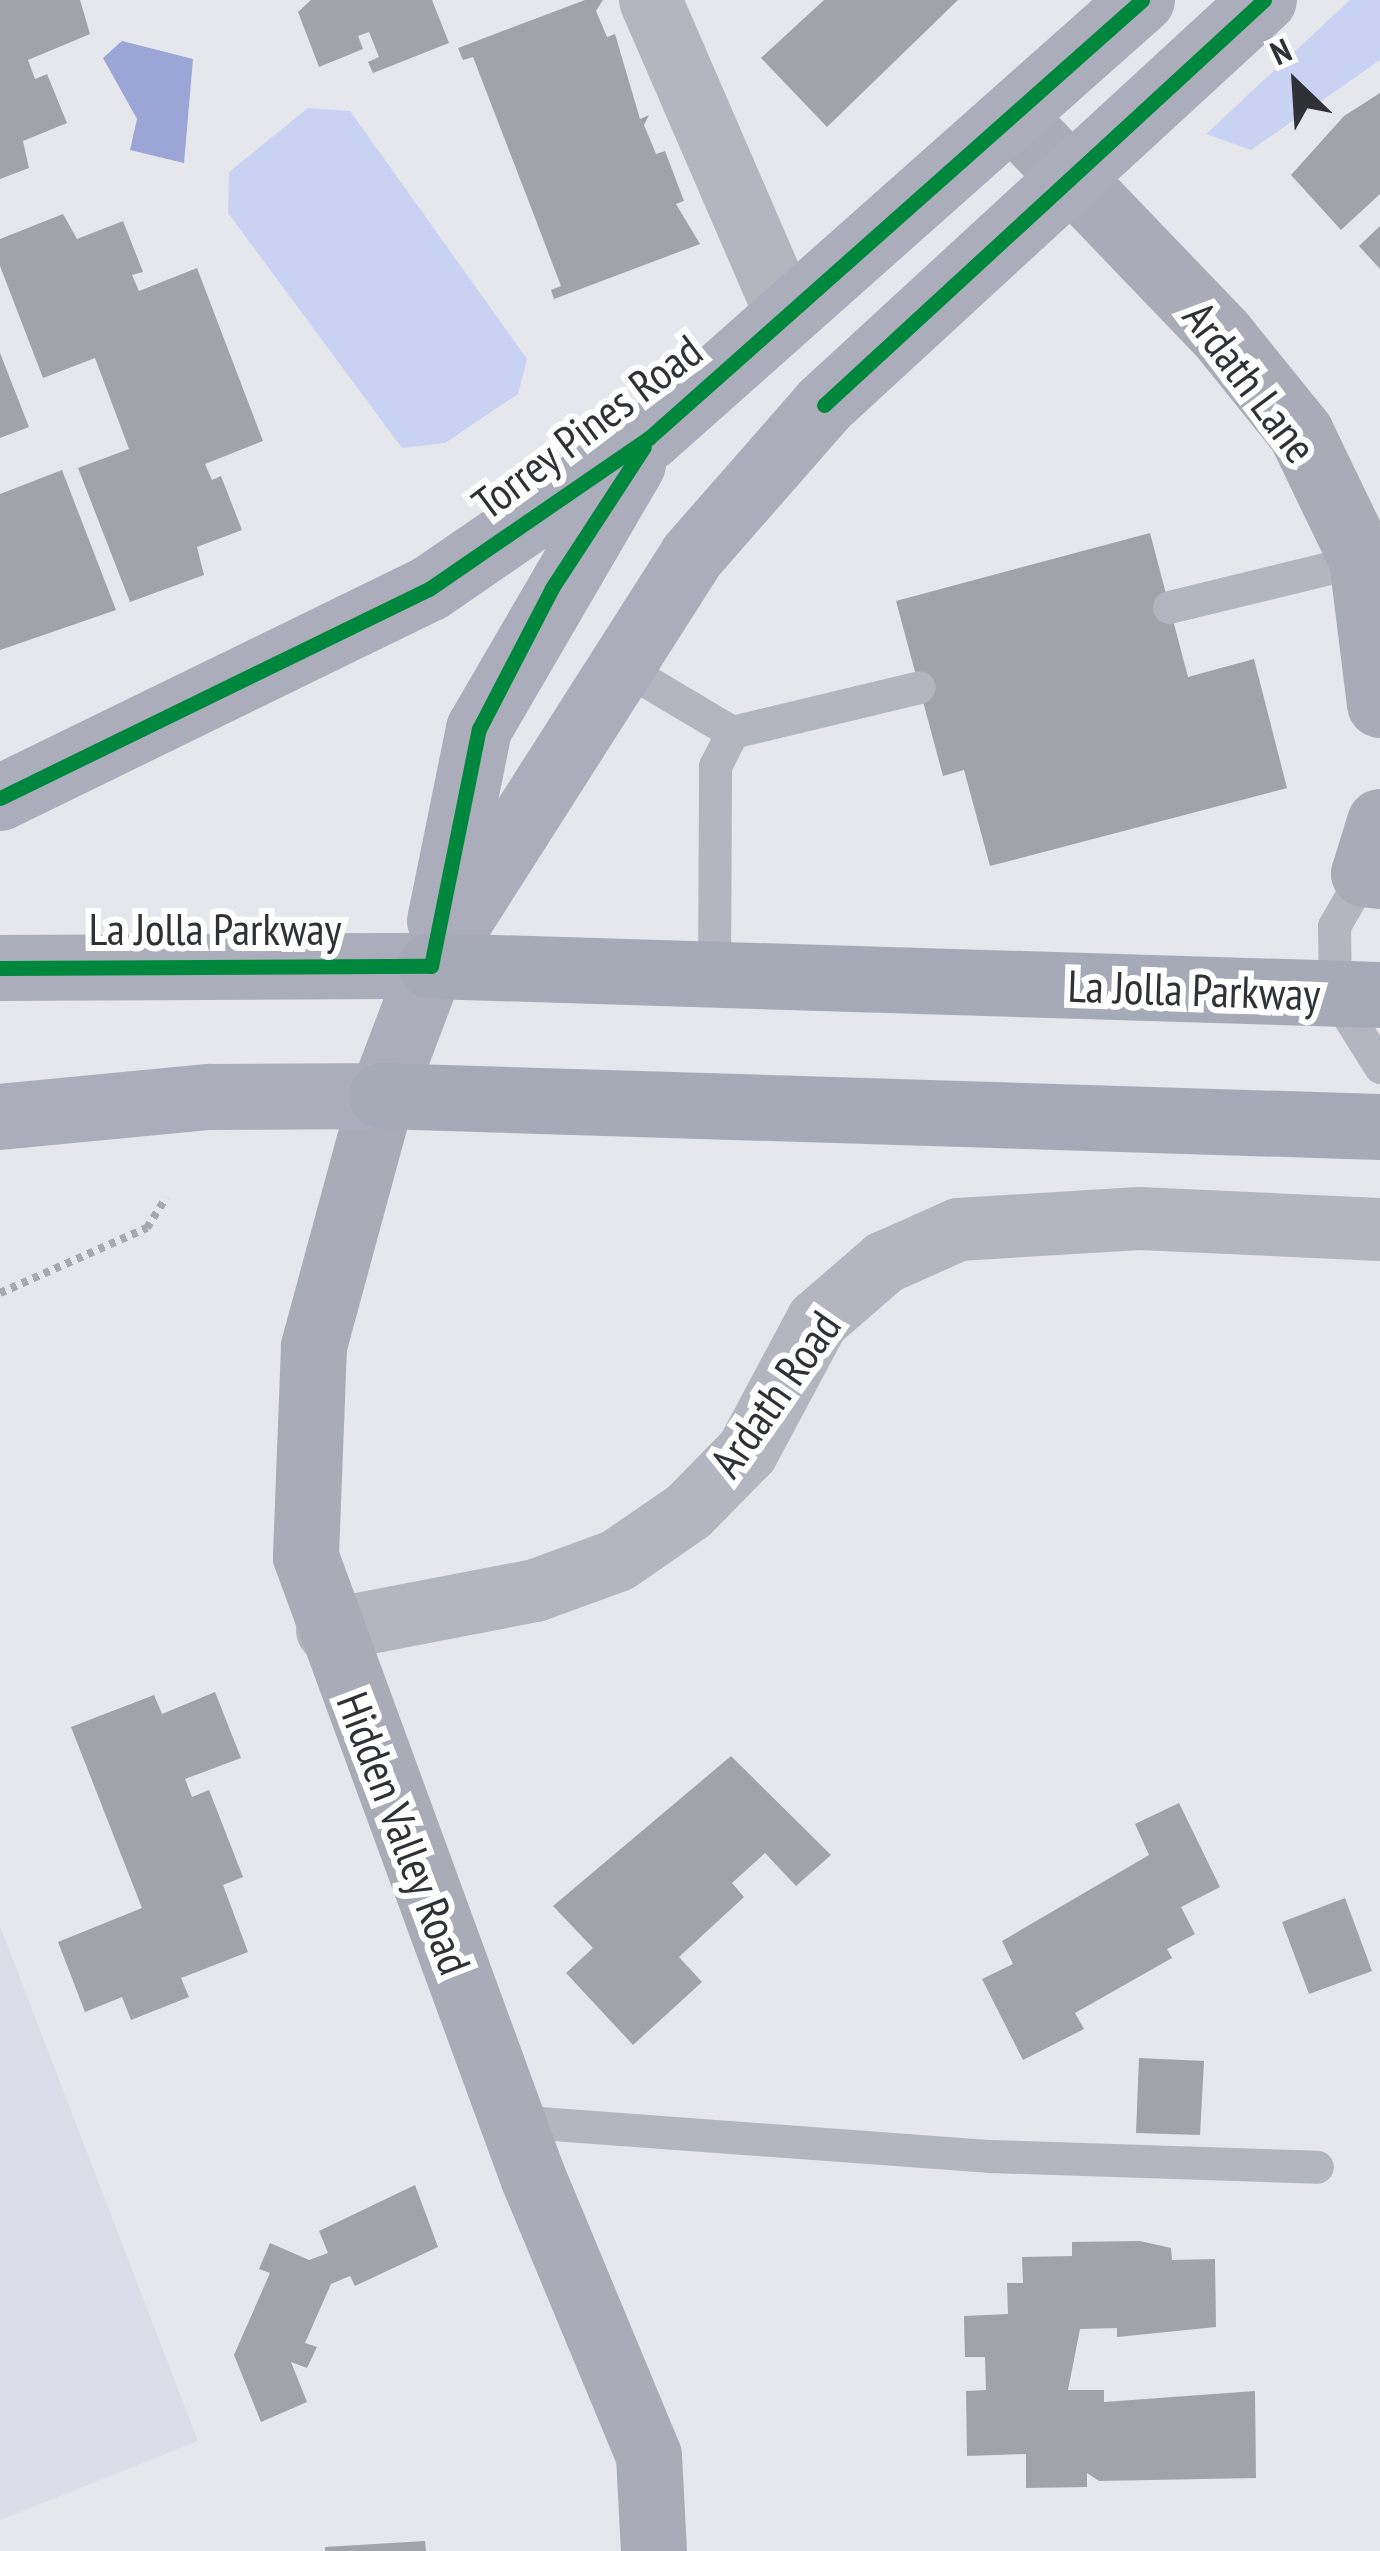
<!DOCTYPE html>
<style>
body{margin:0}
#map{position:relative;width:1380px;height:2551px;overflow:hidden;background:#e6e7ec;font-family:"PT Sans Narrow",sans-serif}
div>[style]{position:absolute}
.built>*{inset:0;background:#dbdde9}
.green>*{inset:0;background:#cad2f3}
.water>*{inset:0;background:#9ba5d6}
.building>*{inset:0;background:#a2a3a8}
.path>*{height:8px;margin-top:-4px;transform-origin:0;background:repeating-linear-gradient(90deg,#a7a9b0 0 6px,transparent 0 12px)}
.lane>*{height:33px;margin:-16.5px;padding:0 16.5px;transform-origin:16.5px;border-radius:16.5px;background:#b3b5bf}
.street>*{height:63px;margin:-31.5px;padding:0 31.5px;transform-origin:31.5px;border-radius:31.5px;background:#b3b5bf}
.secondary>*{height:66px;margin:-33px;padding:0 33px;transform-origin:33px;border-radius:33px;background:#a9acb7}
.primary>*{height:66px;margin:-33px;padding:0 33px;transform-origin:33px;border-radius:33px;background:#abaeba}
.highway>*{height:66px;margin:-33px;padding:0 33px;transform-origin:33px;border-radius:33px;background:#a6a9b6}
.cycleway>*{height:15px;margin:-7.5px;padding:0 7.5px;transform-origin:7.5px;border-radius:7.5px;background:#00873e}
span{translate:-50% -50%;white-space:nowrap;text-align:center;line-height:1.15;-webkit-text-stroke:12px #fff;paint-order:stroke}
.street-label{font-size:45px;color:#303136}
.north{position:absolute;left:1236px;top:24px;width:120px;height:120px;-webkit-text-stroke:9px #fff;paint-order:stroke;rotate:335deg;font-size:33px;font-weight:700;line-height:48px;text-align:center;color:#303136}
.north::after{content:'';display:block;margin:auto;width:42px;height:54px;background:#303136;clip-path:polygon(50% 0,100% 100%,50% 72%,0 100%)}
</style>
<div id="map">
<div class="built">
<div style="clip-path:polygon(0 1926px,198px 2441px,0 2520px)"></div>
</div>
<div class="green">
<div style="clip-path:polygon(1350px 0,1380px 0,1380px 60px,1251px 150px,1206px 134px)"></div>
<div style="clip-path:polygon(308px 108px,350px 111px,527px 359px,518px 394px,445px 443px,402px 448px,228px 213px,229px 172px)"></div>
</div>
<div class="water">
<div style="clip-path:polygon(122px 41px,193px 59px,184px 163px,130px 150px,137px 119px,103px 58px)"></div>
</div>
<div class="building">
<div style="clip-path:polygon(0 0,80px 0,90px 34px,28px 60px,35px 79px,47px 74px,67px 123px,23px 141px,29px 168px,0 179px)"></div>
<div style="clip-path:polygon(311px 0,432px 0,449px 43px,373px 73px,368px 62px,379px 57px,369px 32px,358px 36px,363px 49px,319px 67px,298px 12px)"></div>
<div style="clip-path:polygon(585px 0,603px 0,596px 11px,607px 37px,615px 34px,640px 119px,649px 115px,644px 125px,656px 154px,665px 151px,684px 201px,676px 204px,700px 244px,554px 299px,551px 290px,561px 286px,527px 197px,473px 57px,463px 60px,458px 48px)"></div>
<div style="clip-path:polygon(824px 0,958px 0,827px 127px,761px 58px)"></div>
<div style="clip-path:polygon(1380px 93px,1380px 194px,1341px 230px,1291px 175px,1344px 116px)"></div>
<div style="clip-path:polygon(63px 214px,77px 239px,123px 221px,143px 272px,132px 275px,139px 291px,197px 268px,263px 441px,205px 464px,212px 480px,221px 476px,242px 530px,197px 547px,204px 575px,130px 602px,78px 468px,129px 449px,95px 358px,43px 378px,0 266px,0 239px)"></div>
<div style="clip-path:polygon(1380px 226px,1380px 269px,1359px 246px)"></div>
<div style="clip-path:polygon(0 353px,29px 427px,0 438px)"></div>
<div style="clip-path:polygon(62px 470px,116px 610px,0 650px,0 494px)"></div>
<div style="clip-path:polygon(1150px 533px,1188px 677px,1254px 659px,1287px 788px,990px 866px,964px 770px,943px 776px,896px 601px)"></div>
<div style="clip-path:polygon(215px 1692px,241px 1758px,185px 1779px,192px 1797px,209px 1790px,243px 1877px,223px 1885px,248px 1952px,181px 1978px,189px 1997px,131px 2020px,122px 1997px,85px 2012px,58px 1942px,142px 1908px,71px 1727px,154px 1695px,162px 1714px)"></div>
<div style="clip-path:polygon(731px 1756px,831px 1855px,796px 1886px,765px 1853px,732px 1883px,744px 1897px,679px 1957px,702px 1982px,633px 2045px,566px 1973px,593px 1948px,553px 1906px)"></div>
<div style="clip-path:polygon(1179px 1803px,1220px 1887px,1181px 1907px,1195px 1934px,1167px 1949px,1172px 1958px,1075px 2013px,1084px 2029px,1023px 2060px,982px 1979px,1013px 1964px,1002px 1941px,1149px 1855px,1135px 1824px)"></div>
<div style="clip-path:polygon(1345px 1898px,1372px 1971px,1309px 1994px,1282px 1922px)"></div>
<div style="clip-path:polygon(1139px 2058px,1204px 2061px,1200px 2135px,1136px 2133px)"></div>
<div style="clip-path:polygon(415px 2185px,438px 2247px,355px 2286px,350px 2276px,331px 2284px,305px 2343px,317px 2347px,307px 2368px,291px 2362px,307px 2402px,261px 2422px,234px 2355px,270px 2273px,259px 2269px,270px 2243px,309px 2260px,328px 2253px,319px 2231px)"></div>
<div style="clip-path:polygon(1140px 2241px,1171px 2248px,1172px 2260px,1215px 2259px,1216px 2327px,1117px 2337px,1117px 2328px,1080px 2329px,1068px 2390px,1104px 2390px,1104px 2402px,1255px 2391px,1256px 2478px,1099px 2481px,1087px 2473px,1087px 2487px,1026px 2488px,1026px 2454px,967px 2456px,966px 2391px,986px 2390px,985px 2357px,965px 2357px,964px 2316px,1008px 2314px,1007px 2283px,1023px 2283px,1022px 2257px,1072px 2256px,1072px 2242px)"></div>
<div style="clip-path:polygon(425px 2541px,426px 2551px,325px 2551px,325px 2547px)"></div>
</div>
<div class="path">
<div style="left:0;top:1293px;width:161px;rotate:-23.9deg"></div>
<div style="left:147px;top:1228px;width:36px;rotate:-58deg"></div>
</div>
<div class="lane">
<div style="left:1169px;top:607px;width:199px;rotate:-13.7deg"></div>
<div style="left:619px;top:665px;width:131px;rotate:30.7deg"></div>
<div style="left:1364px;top:874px;width:60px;rotate:120deg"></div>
<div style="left:1334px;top:926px;width:69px;rotate:89.2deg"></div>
<div style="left:1335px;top:995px;width:85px;rotate:58deg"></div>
<div style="left:714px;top:972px;width:206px;rotate:-89.7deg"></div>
<div style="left:715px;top:766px;width:38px;rotate:-63deg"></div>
<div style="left:732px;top:732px;width:192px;rotate:-13.5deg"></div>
<div style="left:512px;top:2121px;width:480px;rotate:4.2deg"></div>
<div style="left:991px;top:2156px;width:326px;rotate:1.9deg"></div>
</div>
<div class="street">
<div style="left:650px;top:0;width:342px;rotate:66.6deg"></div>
<div style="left:327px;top:1630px;width:212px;rotate:-10.9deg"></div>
<div style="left:535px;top:1590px;width:87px;rotate:-20.1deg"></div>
<div style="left:617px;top:1560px;width:86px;rotate:-34.6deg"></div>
<div style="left:688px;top:1511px;width:84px;rotate:-45.5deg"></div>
<div style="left:747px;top:1451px;width:149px;rotate:-61.9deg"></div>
<div style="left:817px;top:1320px;width:89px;rotate:-40.9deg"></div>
<div style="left:884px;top:1262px;width:81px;rotate:-24deg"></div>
<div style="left:958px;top:1229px;width:181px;rotate:-3.5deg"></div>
<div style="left:1139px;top:1218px;width:241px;rotate:2.6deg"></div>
</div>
<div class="secondary">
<div style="left:1012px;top:116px;width:303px;rotate:46.2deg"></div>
<div style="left:1222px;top:335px;width:126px;rotate:51.1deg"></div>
<div style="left:1301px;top:433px;width:141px;rotate:64.3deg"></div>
<div style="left:1362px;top:560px;width:146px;rotate:82.9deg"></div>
<div style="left:1380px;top:822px;width:54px;rotate:107.1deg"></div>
<div style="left:1364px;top:874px;width:16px;rotate:7deg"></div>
<div style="left:382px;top:1096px;width:260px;rotate:105.2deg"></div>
<div style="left:314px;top:1347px;width:210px;rotate:92.2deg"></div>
<div style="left:306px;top:1557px;width:660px;rotate:69.89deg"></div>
<div style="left:533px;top:2177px;width:302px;rotate:67.4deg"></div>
<div style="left:649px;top:2456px;width:95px;rotate:87deg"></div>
</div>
<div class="primary">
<div style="left:0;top:798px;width:477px;rotate:-26deg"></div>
<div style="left:429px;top:589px;width:268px;rotate:-34.5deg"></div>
<div style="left:650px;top:437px;width:658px;rotate:-41.61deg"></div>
<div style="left:440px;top:921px;width:196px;rotate:-78.5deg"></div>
<div style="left:479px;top:729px;width:306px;rotate:-59.8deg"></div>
<div style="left:0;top:968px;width:431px;rotate:-0.3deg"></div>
<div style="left:0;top:1117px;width:210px;rotate:-5.5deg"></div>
<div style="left:209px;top:1097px;width:173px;rotate:-0.3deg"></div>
<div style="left:382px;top:1096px;width:139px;rotate:-69.3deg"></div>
<div style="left:431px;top:966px;width:486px;rotate:-57.5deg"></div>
<div style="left:692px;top:556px;width:201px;rotate:-48.8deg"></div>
<div style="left:824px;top:405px;width:598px;rotate:-42.63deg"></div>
</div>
<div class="highway">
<div style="left:431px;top:966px;width:949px;rotate:1.75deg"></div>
<div style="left:382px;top:1096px;width:998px;rotate:1.78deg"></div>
</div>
<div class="cycleway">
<div style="left:824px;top:405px;width:598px;rotate:-42.63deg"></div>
<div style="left:0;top:798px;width:477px;rotate:-26deg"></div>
<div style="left:429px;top:589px;width:268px;rotate:-34.5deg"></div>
<div style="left:650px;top:437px;width:658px;rotate:-41.61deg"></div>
<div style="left:0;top:968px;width:431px;rotate:-0.3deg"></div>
<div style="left:431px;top:966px;width:242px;rotate:-78.6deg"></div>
<div style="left:479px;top:729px;width:159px;rotate:-62.6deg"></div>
<div style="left:552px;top:588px;width:168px;rotate:-56.9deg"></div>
</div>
<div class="street-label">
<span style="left:1250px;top:382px;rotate:53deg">Ardath Lane</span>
<span style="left:587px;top:427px;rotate:-37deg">Torrey Pines Road</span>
<span style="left:215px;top:929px">La Jolla Parkway</span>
<span style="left:1194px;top:990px;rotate:2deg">La Jolla Parkway</span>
<span style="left:775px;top:1394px;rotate:-55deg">Ardath Road</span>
<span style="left:404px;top:1833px;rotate:69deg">Hidden Valley Road</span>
</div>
<div class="north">N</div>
</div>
